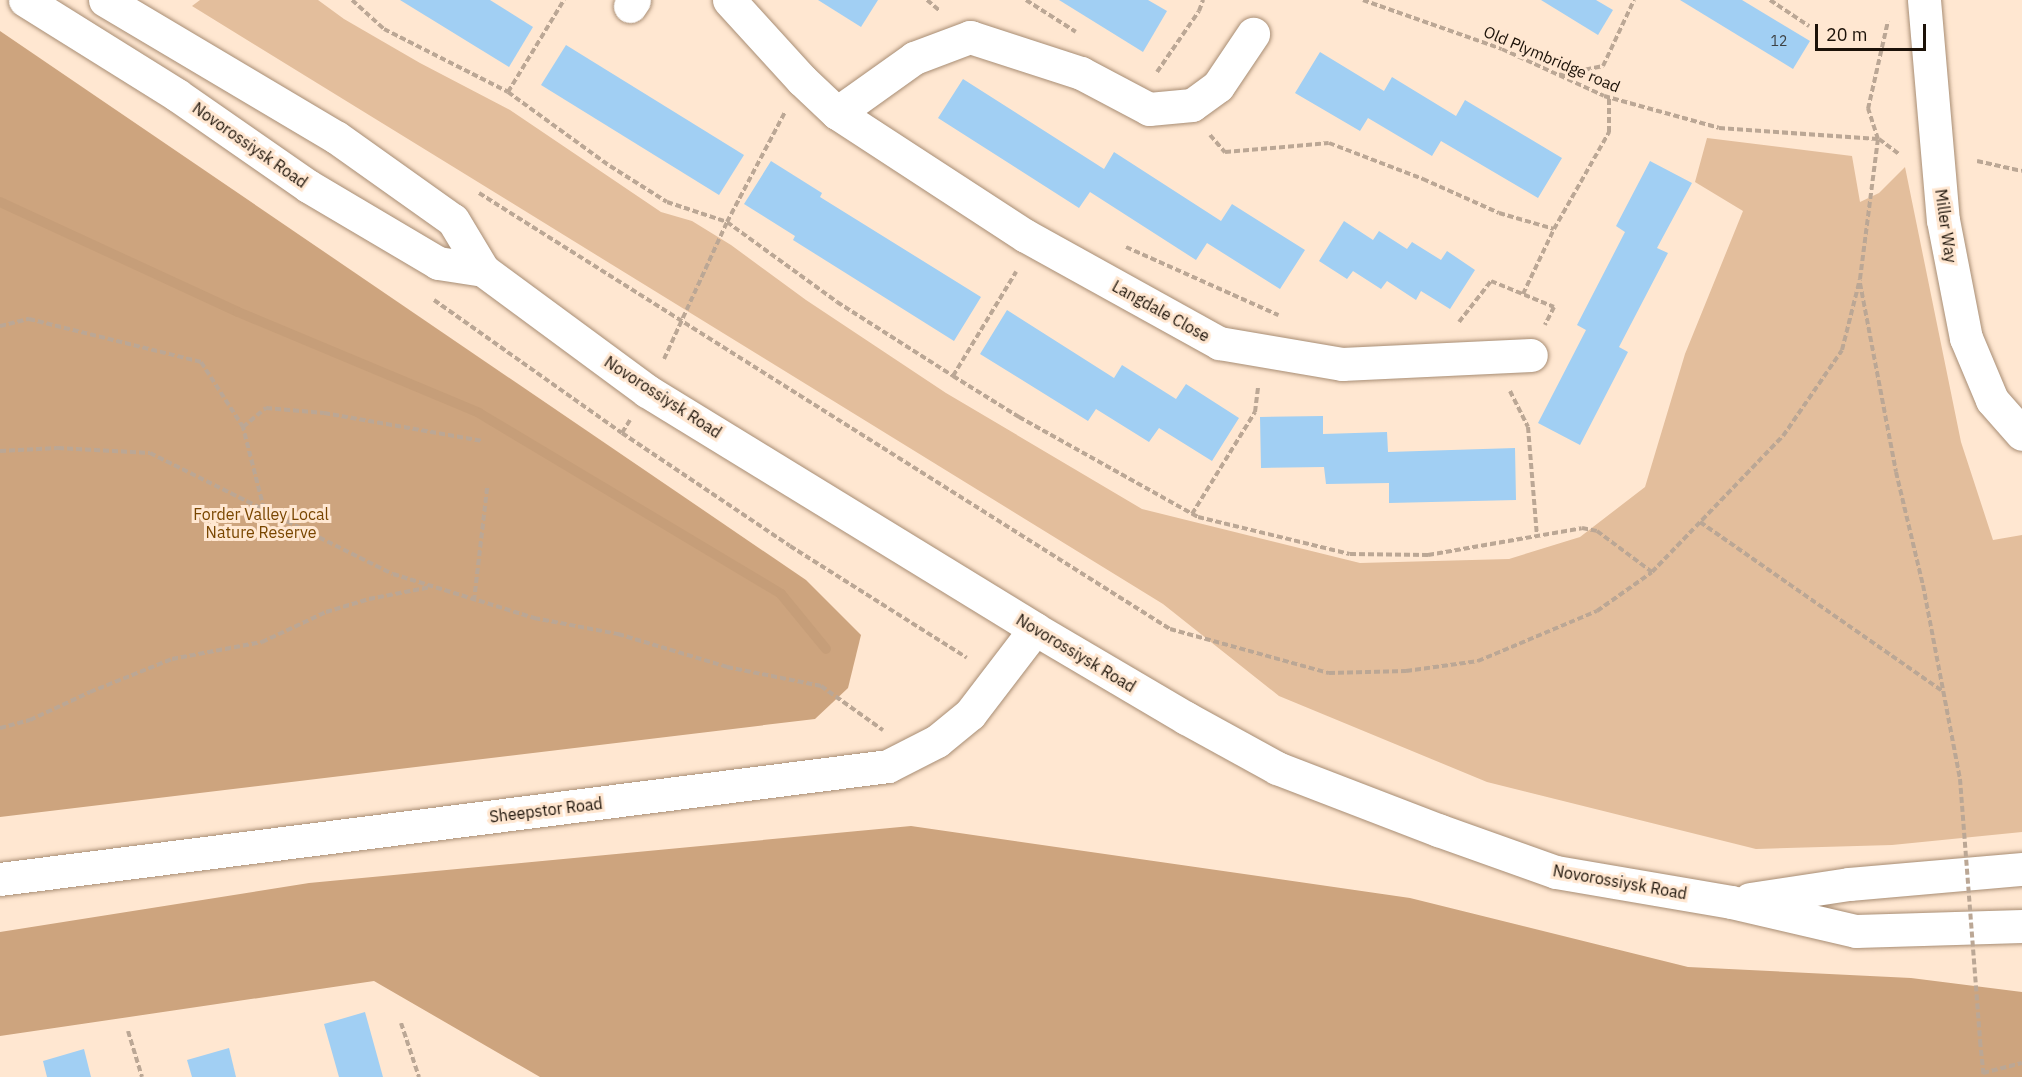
<!DOCTYPE html>
<style>
body{margin:0}
#map{position:relative;width:2022px;height:1077px;overflow:hidden;background:#ffe7d1;font-family:"IBM Plex Sans",sans-serif}
div>[style]{position:absolute}
.green>*{inset:0;background:#e3be9c}
.forest>*{inset:0;background:#cda47e}
.stream>*{height:10px;margin:-5px;padding:0 5px;transform-origin:5px;border-radius:5px;background:#c69e79}
.building>*{inset:0;background:#a1cff3}
.path>*{height:4px;margin-top:-2px;transform-origin:0;background:repeating-linear-gradient(90deg,#bba795 0 6px,transparent 0 9px)}
.roads{filter:drop-shadow(0 0 2px #a88d74) drop-shadow(0 0 2px #a88d74)}
.minor>*{height:33px;margin:-16.5px;padding:0 16.5px;transform-origin:16.5px;border-radius:16.5px;background:#fff}
.major>*{height:33px;margin:-16.5px;padding:0 16.5px;transform-origin:16.5px;border-radius:16.5px;background:#fff}
.path-bridge>*{height:4px;margin-top:-2px;transform-origin:0;background:repeating-linear-gradient(90deg,#bba795 0 6px,transparent 0 9px)}
span{translate:-50% -50%;white-space:nowrap;text-align:center;line-height:1.15;-webkit-text-stroke:6px #ffe7d1;paint-order:stroke}
.number-label{font-size:14px;color:#3d4143}
.number-label span{-webkit-text-stroke-width:0}
.street-label{font-size:16px;color:#1c1208}
.park-label{font-size:16px;color:#794601}
.scale{position:absolute;left:1815px;top:24px;width:111px;height:27px;box-sizing:border-box;border:3px solid #1c1208;border-top:0;padding-left:8px;font-size:18px;line-height:21px;white-space:nowrap;color:#1c1208;-webkit-text-stroke:4px #ffe7d1;paint-order:stroke}
</style>
<div id="map">
<div class="green">
<div style="clip-path:polygon(200px 0,318px 0,344px 19px,420px 63px,510px 110px,661px 212px,692px 221px,731px 245px,806px 300px,946px 393px,1142px 509px,1360px 563px,1509px 559px,1580px 537px,1645px 487px,1685px 354px,1743px 211px,1695px 182px,1707px 138px,1852px 156px,1860px 202px,1879px 193px,1905px 167px,1961px 442px,1993px 540px,2022px 535px,2022px 832px,1892px 845px,1756px 849px,1487px 782px,1279px 696px,1163px 604px,192px 6px)"></div>
</div>
<div class="forest">
<div style="clip-path:polygon(0 31px,806px 580px,861px 635px,848px 688px,815px 719px,0 817px)"></div>
<div style="clip-path:polygon(911px 826px,1410px 898px,1688px 967px,1911px 978px,2022px 992px,2022px 1077px,540px 1077px,374px 981px,0 1036px,0 932px,309px 883px)"></div>
</div>
<div class="stream">
<div style="left:0;top:202px;width:262px;rotate:24.8deg"></div>
<div style="left:238px;top:312px;width:261px;rotate:22.7deg"></div>
<div style="left:479px;top:413px;width:352px;rotate:30.9deg"></div>
<div style="left:781px;top:594px;width:71px;rotate:50.7deg"></div>
</div>
<div class="building">
<div style="clip-path:polygon(400px 0,490px 0,533px 27px,509px 67px)"></div>
<div style="clip-path:polygon(818px 0,878px 0,861px 27px)"></div>
<div style="clip-path:polygon(1059px 0,1148px 0,1167px 11px,1143px 52px)"></div>
<div style="clip-path:polygon(1541px 0,1596px 0,1613px 10px,1598px 35px)"></div>
<div style="clip-path:polygon(1680px 0,1742px 0,1810px 41px,1793px 69px)"></div>
<div style="clip-path:polygon(566px 45px,744px 155px,719px 195px,541px 85px)"></div>
<div style="clip-path:polygon(1320px 52px,1384px 91px,1392px 77px,1456px 116px,1465px 100px,1562px 158px,1538px 198px,1441px 141px,1432px 156px,1368px 118px,1360px 131px,1295px 93px)"></div>
<div style="clip-path:polygon(963px 79px,1104px 169px,1114px 152px,1221px 221px,1232px 204px,1305px 250px,1280px 289px,1207px 243px,1196px 260px,1090px 192px,1079px 208px,938px 118px)"></div>
<div style="clip-path:polygon(771px 161px,822px 193px,820px 197px,981px 297px,954px 341px,793px 240px,795px 236px,744px 204px)"></div>
<div style="clip-path:polygon(1650px 161px,1692px 183px,1657px 248px,1668px 253px,1619px 347px,1628px 352px,1580px 445px,1538px 423px,1586px 330px,1577px 325px,1625px 232px,1616px 226px)"></div>
<div style="clip-path:polygon(1344px 221px,1373px 240px,1379px 231px,1407px 249px,1412px 242px,1441px 260px,1447px 251px,1475px 270px,1450px 309px,1421px 291px,1416px 300px,1387px 281px,1381px 289px,1353px 271px,1347px 279px,1319px 261px)"></div>
<div style="clip-path:polygon(1007px 310px,1114px 378px,1122px 365px,1176px 399px,1186px 384px,1239px 418px,1212px 461px,1159px 428px,1149px 442px,1096px 409px,1088px 421px,980px 354px)"></div>
<div style="clip-path:polygon(1323px 416px,1323px 434px,1387px 432px,1388px 452px,1515px 448px,1516px 500px,1389px 503px,1389px 483px,1326px 484px,1324px 467px,1261px 468px,1260px 417px)"></div>
<div style="clip-path:polygon(365px 1012px,383px 1077px,339px 1077px,324px 1024px)"></div>
<div style="clip-path:polygon(229px 1048px,236px 1077px,192px 1077px,187px 1060px)"></div>
<div style="clip-path:polygon(84px 1049px,91px 1077px,47px 1077px,43px 1061px)"></div>
</div>
<div class="path">
<div style="left:352px;top:0;width:43px;rotate:42.2deg"></div>
<div style="left:384px;top:29px;width:139px;rotate:26.9deg"></div>
<div style="left:508px;top:92px;width:126px;rotate:36deg"></div>
<div style="left:610px;top:166px;width:67px;rotate:32.3deg"></div>
<div style="left:667px;top:202px;width:63px;rotate:18.4deg"></div>
<div style="left:727px;top:222px;width:136px;rotate:36deg"></div>
<div style="left:837px;top:302px;width:138px;rotate:32.5deg"></div>
<div style="left:953px;top:376px;width:78px;rotate:31.8deg"></div>
<div style="left:1019px;top:417px;width:205px;rotate:29.2deg"></div>
<div style="left:1198px;top:517px;width:156px;rotate:13.7deg"></div>
<div style="left:1350px;top:554px;width:78px;rotate:0.7deg"></div>
<div style="left:1428px;top:555px;width:156px;rotate:-9.9deg"></div>
<div style="left:1582px;top:528px;width:15px;rotate:11deg"></div>
<div style="left:1597px;top:531px;width:69px;rotate:36.7deg"></div>
<div style="left:927px;top:0;width:17px;rotate:40deg"></div>
<div style="left:1026px;top:0;width:59px;rotate:32.6deg"></div>
<div style="left:1363px;top:0;width:147px;rotate:19.4deg"></div>
<div style="left:1502px;top:49px;width:112px;rotate:24.7deg"></div>
<div style="left:1604px;top:96px;width:119px;rotate:15.5deg"></div>
<div style="left:1719px;top:128px;width:159px;rotate:4deg"></div>
<div style="left:1770px;top:0;width:47px;rotate:33.7deg"></div>
<div style="left:1157px;top:72px;width:74px;rotate:-55.5deg"></div>
<div style="left:1199px;top:11px;width:12px;rotate:-70deg"></div>
<div style="left:1559px;top:75px;width:45px;rotate:-11.6deg"></div>
<div style="left:1603px;top:66px;width:73px;rotate:-64.8deg"></div>
<div style="left:508px;top:92px;width:108px;rotate:-58.7deg"></div>
<div style="left:1210px;top:135px;width:23px;rotate:49deg"></div>
<div style="left:1225px;top:152px;width:104px;rotate:-4.9deg"></div>
<div style="left:1329px;top:143px;width:101px;rotate:21deg"></div>
<div style="left:1423px;top:179px;width:83px;rotate:24.1deg"></div>
<div style="left:1499px;top:213px;width:57px;rotate:16.2deg"></div>
<div style="left:1554px;top:229px;width:112px;rotate:-60.4deg"></div>
<div style="left:1609px;top:132px;width:35px;rotate:-90deg"></div>
<div style="left:1879px;top:139px;width:26px;rotate:37deg"></div>
<div style="left:1977px;top:161px;width:46px;rotate:12.5deg"></div>
<div style="left:479px;top:193px;width:817px;rotate:32.25deg"></div>
<div style="left:1170px;top:629px;width:165px;rotate:15.5deg"></div>
<div style="left:1329px;top:673px;width:77px;rotate:-1.5deg"></div>
<div style="left:1406px;top:671px;width:73px;rotate:-7.9deg"></div>
<div style="left:1478px;top:661px;width:129px;rotate:-22.8deg"></div>
<div style="left:1597px;top:611px;width:67px;rotate:-35.3deg"></div>
<div style="left:1652px;top:572px;width:189px;rotate:-46.1deg"></div>
<div style="left:1783px;top:436px;width:104px;rotate:-55.5deg"></div>
<div style="left:1842px;top:350px;width:73px;rotate:-75.8deg"></div>
<div style="left:1860px;top:279px;width:141px;rotate:-82.7deg"></div>
<div style="left:1878px;top:139px;width:32px;rotate:-108deg"></div>
<div style="left:1868px;top:109px;width:90px;rotate:-77.2deg"></div>
<div style="left:1126px;top:247px;width:167px;rotate:24.1deg"></div>
<div style="left:1860px;top:283px;width:192px;rotate:79.2deg"></div>
<div style="left:1896px;top:472px;width:116px;rotate:76.6deg"></div>
<div style="left:1923px;top:585px;width:197px;rotate:79.2deg"></div>
<div style="left:1523px;top:294px;width:72px;rotate:-64.5deg"></div>
<div style="left:434px;top:300px;width:230px;rotate:35.3deg"></div>
<div style="left:1459px;top:322px;width:52px;rotate:-52deg"></div>
<div style="left:1491px;top:281px;width:68px;rotate:22.4deg"></div>
<div style="left:1554px;top:307px;width:20px;rotate:117deg"></div>
<div style="left:0;top:326px;width:30px;rotate:-14deg"></div>
<div style="left:29px;top:319px;width:177px;rotate:14deg"></div>
<div style="left:201px;top:362px;width:77px;rotate:57.1deg"></div>
<div style="left:664px;top:359px;width:151px;rotate:-65.3deg"></div>
<div style="left:727px;top:222px;width:124px;rotate:-62.2deg"></div>
<div style="left:953px;top:376px;width:122px;rotate:-58.8deg"></div>
<div style="left:1510px;top:391px;width:40px;rotate:63.4deg"></div>
<div style="left:1528px;top:427px;width:109px;rotate:85.3deg"></div>
<div style="left:630px;top:420px;width:15px;rotate:122deg"></div>
<div style="left:622px;top:433px;width:202px;rotate:33.9deg"></div>
<div style="left:790px;top:546px;width:209px;rotate:32.3deg"></div>
<div style="left:0;top:451px;width:58px;rotate:-3deg"></div>
<div style="left:58px;top:448px;width:92px;rotate:3.1deg"></div>
<div style="left:150px;top:453px;width:271px;rotate:26.5deg"></div>
<div style="left:393px;top:574px;width:148px;rotate:17.3deg"></div>
<div style="left:534px;top:618px;width:86px;rotate:10.8deg"></div>
<div style="left:618px;top:634px;width:114px;rotate:16.8deg"></div>
<div style="left:727px;top:667px;width:96px;rotate:11.4deg"></div>
<div style="left:821px;top:686px;width:76px;rotate:35.4deg"></div>
<div style="left:264px;top:509px;width:85px;rotate:-104.4deg"></div>
<div style="left:243px;top:427px;width:30px;rotate:-40deg"></div>
<div style="left:266px;top:408px;width:58px;rotate:4.9deg"></div>
<div style="left:324px;top:413px;width:161px;rotate:10deg"></div>
<div style="left:1192px;top:514px;width:120px;rotate:-58.3deg"></div>
<div style="left:1255px;top:412px;width:26px;rotate:-83deg"></div>
<div style="left:1700px;top:522px;width:297px;rotate:34.9deg"></div>
<div style="left:474px;top:601px;width:114px;rotate:-83.4deg"></div>
<div style="left:0;top:728px;width:31px;rotate:-15deg"></div>
<div style="left:30px;top:720px;width:66px;rotate:-25deg"></div>
<div style="left:90px;top:692px;width:88px;rotate:-21.9deg"></div>
<div style="left:172px;top:659px;width:92px;rotate:-10.7deg"></div>
<div style="left:262px;top:642px;width:71px;rotate:-25.1deg"></div>
<div style="left:326px;top:612px;width:45px;rotate:-16.8deg"></div>
<div style="left:369px;top:599px;width:63px;rotate:-11deg"></div>
<div style="left:401px;top:1023px;width:57px;rotate:71.6deg"></div>
<div style="left:128px;top:1031px;width:48px;rotate:73.1deg"></div>
<div style="left:1980px;top:1041px;width:36px;rotate:84deg"></div>
<div style="left:1983px;top:1073px;width:40px;rotate:-14.4deg"></div>
</div>
<div class="roads">
<div class="minor">
<div style="left:729px;top:0;width:108px;rotate:47.6deg"></div>
<div style="left:802px;top:80px;width:48px;rotate:43.3deg"></div>
<div style="left:837px;top:113px;width:225px;rotate:33.1deg"></div>
<div style="left:1026px;top:236px;width:221px;rotate:29deg"></div>
<div style="left:1219px;top:343px;width:125px;rotate:9.7deg"></div>
<div style="left:1342px;top:364px;width:189px;rotate:-2.7deg"></div>
<div style="left:1924px;top:0;width:221px;rotate:85.1deg"></div>
<div style="left:1943px;top:220px;width:120px;rotate:79deg"></div>
<div style="left:1966px;top:338px;width:67px;rotate:67.2deg"></div>
<div style="left:1992px;top:400px;width:45px;rotate:48.6deg"></div>
<div style="left:630px;top:6px;width:7px;rotate:-56deg"></div>
<div style="left:837px;top:113px;width:95px;rotate:-35.5deg"></div>
<div style="left:914px;top:58px;width:60px;rotate:-20.6deg"></div>
<div style="left:970px;top:37px;width:117px;rotate:18deg"></div>
<div style="left:1081px;top:73px;width:77px;rotate:27.9deg"></div>
<div style="left:1149px;top:109px;width:43px;rotate:-5.3deg"></div>
<div style="left:1192px;top:105px;width:32px;rotate:-36deg"></div>
<div style="left:1218px;top:86px;width:63px;rotate:-56.1deg"></div>
<div style="left:0;top:879px;width:895px;rotate:-7.25deg"></div>
<div style="left:888px;top:766px;width:55px;rotate:-27deg"></div>
<div style="left:937px;top:741px;width:43px;rotate:-39.3deg"></div>
<div style="left:970px;top:714px;width:107px;rotate:-52.6deg"></div>
</div>
<div class="major">
<div style="left:25px;top:0;width:179px;rotate:32deg"></div>
<div style="left:177px;top:95px;width:160px;rotate:34.8deg"></div>
<div style="left:308px;top:186px;width:151px;rotate:30.6deg"></div>
<div style="left:438px;top:263px;width:46px;rotate:8.8deg"></div>
<div style="left:105px;top:0;width:269px;rotate:30.7deg"></div>
<div style="left:336px;top:137px;width:143px;rotate:35.4deg"></div>
<div style="left:453px;top:220px;width:58px;rotate:59deg"></div>
<div style="left:483px;top:270px;width:204px;rotate:36.4deg"></div>
<div style="left:647px;top:391px;width:455px;rotate:31.5deg"></div>
<div style="left:1035px;top:629px;width:175px;rotate:30.5deg"></div>
<div style="left:1186px;top:718px;width:104px;rotate:28.8deg"></div>
<div style="left:1277px;top:768px;width:173px;rotate:21.1deg"></div>
<div style="left:1438px;top:830px;width:125px;rotate:19.6deg"></div>
<div style="left:1556px;top:872px;width:178px;rotate:9.7deg"></div>
<div style="left:1731px;top:902px;width:128px;rotate:13.1deg"></div>
<div style="left:1856px;top:931px;width:166px;rotate:-1.7deg"></div>
<div style="left:1750px;top:899px;width:100px;rotate:-8.6deg"></div>
<div style="left:1849px;top:884px;width:174px;rotate:-5deg"></div>
</div>
</div>
<div class="path-bridge">
<div style="left:1960px;top:779px;width:263px;rotate:85.6deg"></div>
</div>
<div class="number-label">
<span style="left:1779px;top:41px">12</span>
</div>
<div class="street-label">
<span style="left:1552px;top:59px;rotate:23deg">Old Plymbridge road</span>
<span style="left:250px;top:145px;rotate:35deg">Novorossiysk Road</span>
<span style="left:1946px;top:226px;rotate:82deg">Miller Way</span>
<span style="left:1161px;top:311px;rotate:29deg">Langdale Close</span>
<span style="left:663px;top:397px;rotate:33deg">Novorossiysk Road</span>
<span style="left:1076px;top:653px;rotate:31deg">Novorossiysk Road</span>
<span style="left:546px;top:810px;rotate:-7deg">Sheepstor Road</span>
<span style="left:1620px;top:882px;rotate:10deg">Novorossiysk Road</span>
</div>
<div class="park-label">
<span style="left:261px;top:523px">Forder Valley Local<br>Nature Reserve</span>
</div>
<div class="scale">20 m</div>
</div>
